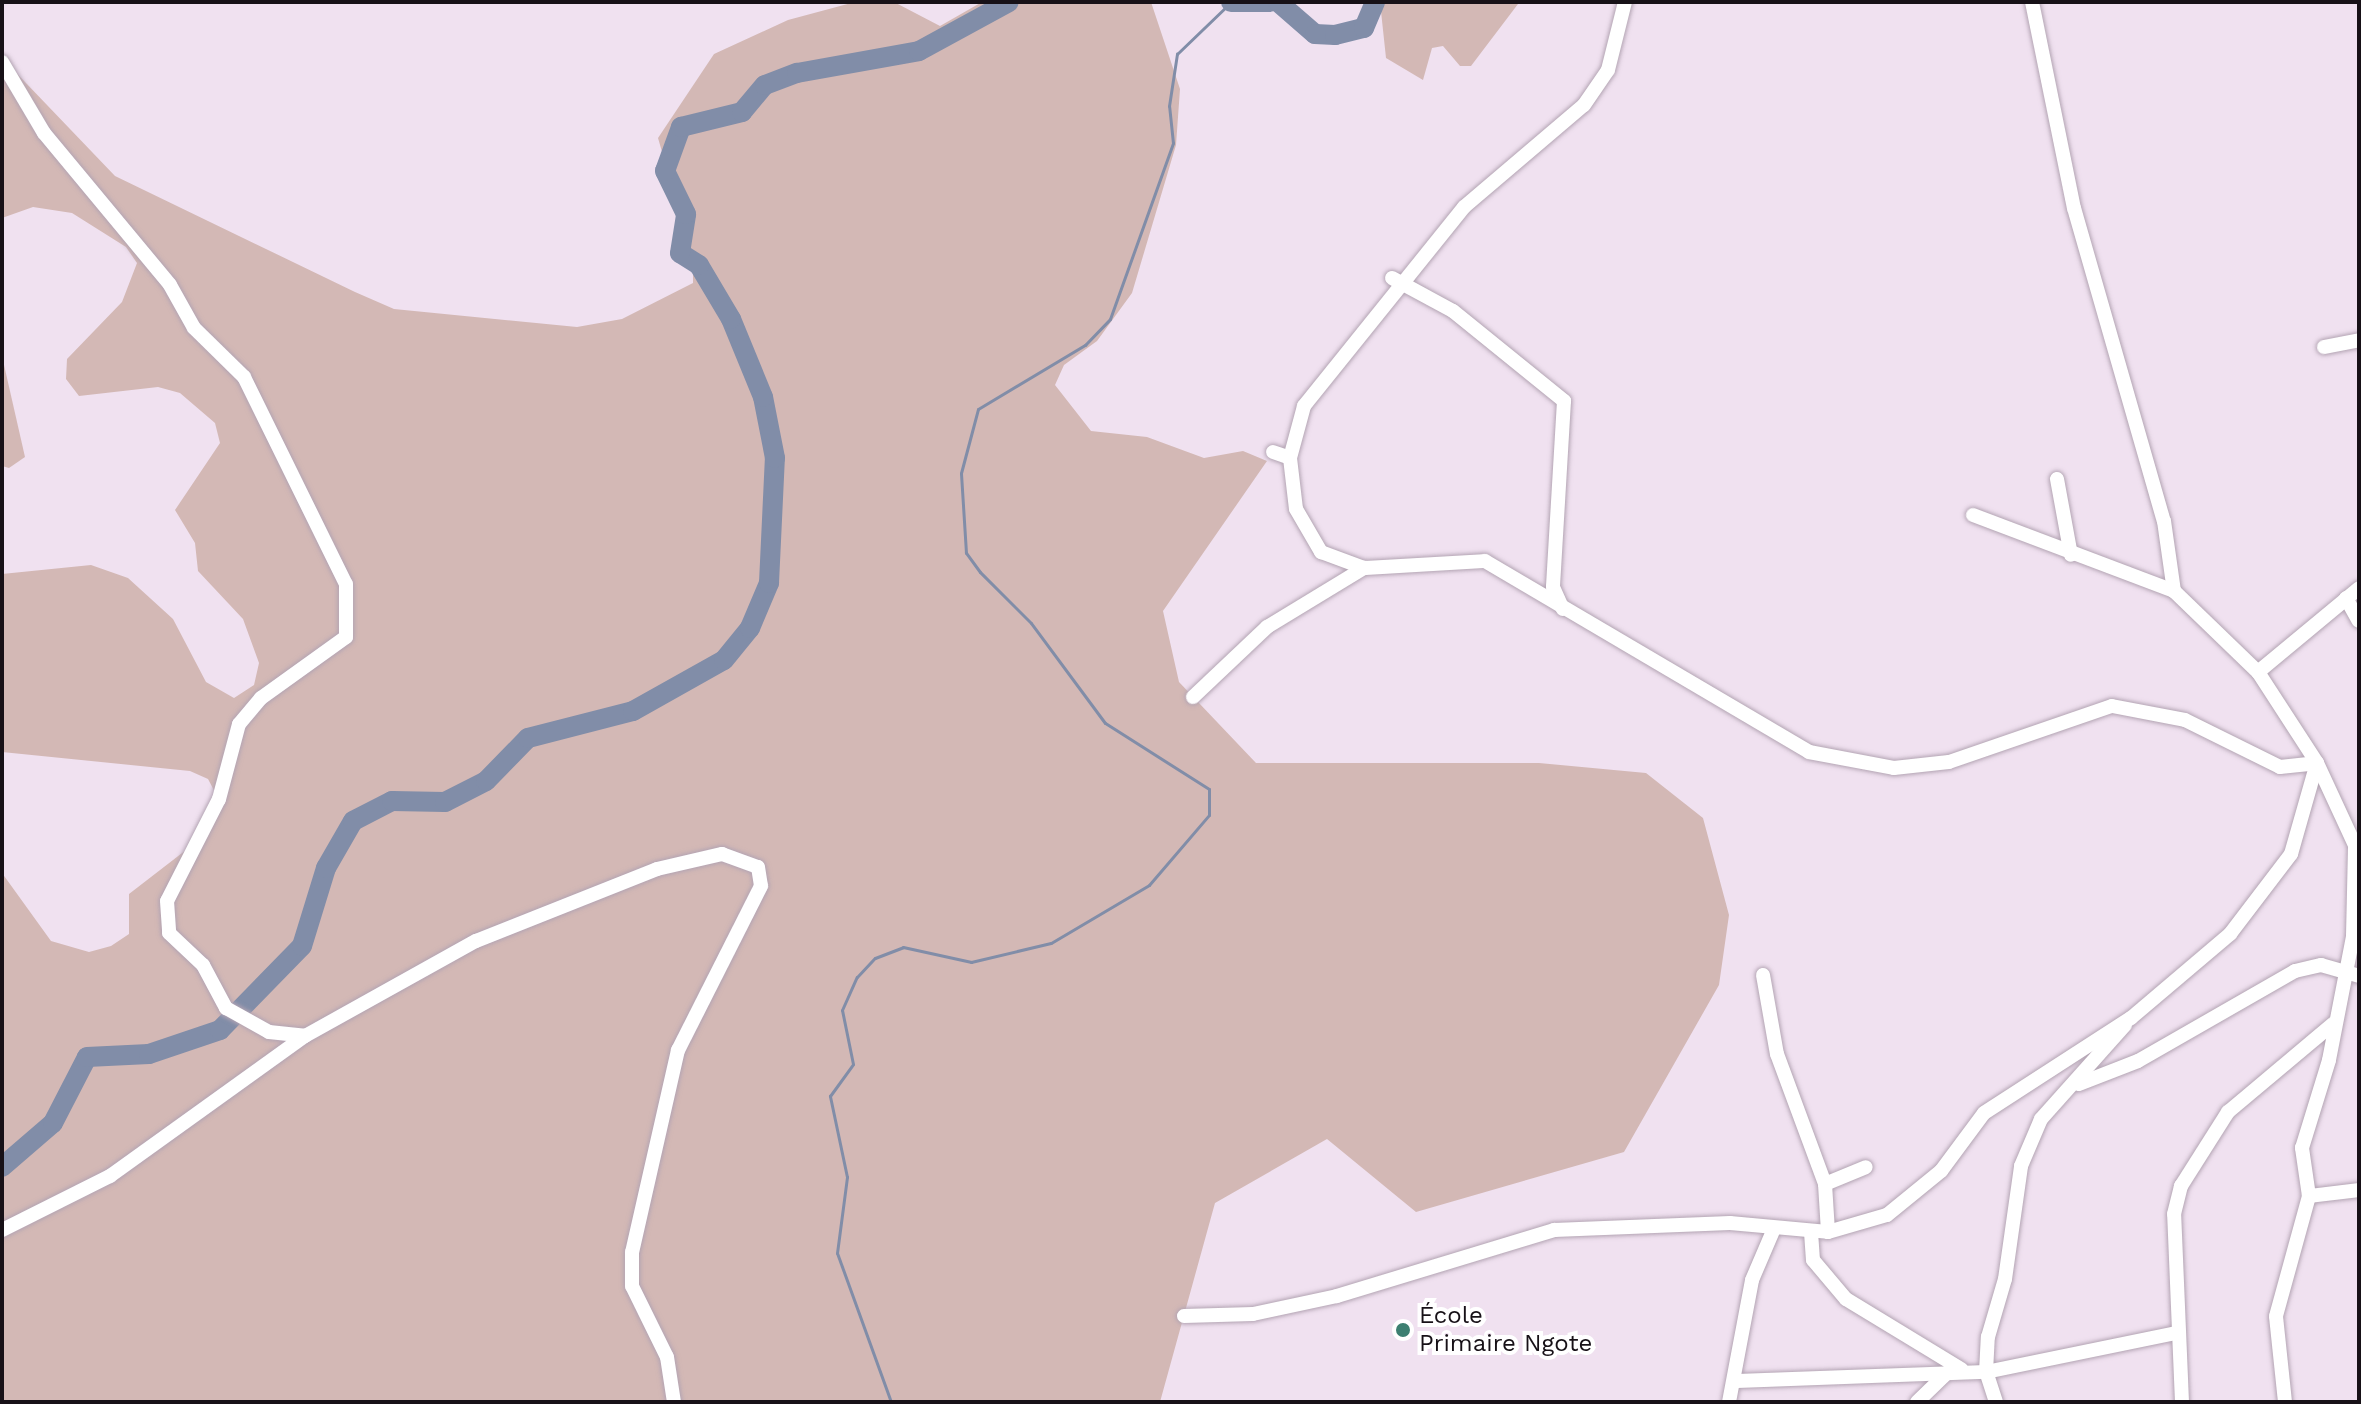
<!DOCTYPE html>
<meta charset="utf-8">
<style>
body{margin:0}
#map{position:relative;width:2361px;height:1404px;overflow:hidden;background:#f0e1f0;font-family:"Work Sans",sans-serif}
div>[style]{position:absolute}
.green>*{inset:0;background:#d3b8b5}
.stream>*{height:3px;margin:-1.5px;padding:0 1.5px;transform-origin:1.5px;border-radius:1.5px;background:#818da8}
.river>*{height:20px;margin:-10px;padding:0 10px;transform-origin:10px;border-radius:10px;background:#818da8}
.roads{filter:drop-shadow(0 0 2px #b3a4b3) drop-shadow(0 0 2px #b3a4b3)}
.minor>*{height:14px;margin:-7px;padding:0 7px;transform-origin:7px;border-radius:7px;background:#fff}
.dots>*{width:22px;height:22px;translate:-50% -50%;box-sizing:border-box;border:4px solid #fff;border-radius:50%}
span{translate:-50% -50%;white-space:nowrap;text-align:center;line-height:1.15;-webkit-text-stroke:8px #fff;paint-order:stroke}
.poi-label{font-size:24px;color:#171117}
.left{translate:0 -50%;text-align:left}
.frame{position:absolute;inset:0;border:4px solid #171117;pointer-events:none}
</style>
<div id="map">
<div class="green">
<div style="clip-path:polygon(855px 2px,894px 2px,940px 26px,982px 2px,1151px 2px,1180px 89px,1176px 145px,1132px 293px,1097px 341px,1064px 365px,1055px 385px,1091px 431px,1147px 437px,1204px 458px,1243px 451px,1267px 461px,1163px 611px,1179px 682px,1256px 763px,1539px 763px,1646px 773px,1703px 818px,1729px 915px,1719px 985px,1624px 1152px,1416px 1212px,1327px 1139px,1215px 1203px,1160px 1402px,2px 1402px,2px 873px,51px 941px,89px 952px,111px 946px,129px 934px,129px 894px,208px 833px,217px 796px,208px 779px,190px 771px,2px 752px,2px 574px,91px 565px,128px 578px,173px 619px,206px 682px,234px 698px,254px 685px,259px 663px,243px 619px,198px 571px,195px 543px,175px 510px,220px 443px,215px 423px,180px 393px,158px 387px,79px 396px,66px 379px,67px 359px,122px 302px,137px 263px,126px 247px,72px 213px,33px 207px,2px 218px,2px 58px,115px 176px,355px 292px,394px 309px,577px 327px,622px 319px,693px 283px,693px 259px,658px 138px,714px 54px,788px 20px)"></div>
<div style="clip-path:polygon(1380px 2px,1517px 2px,1518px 4px,1471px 66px,1460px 66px,1443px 46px,1432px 48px,1423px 80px,1386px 58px)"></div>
<div style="clip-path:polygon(2px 356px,25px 457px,9px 468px,2px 466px)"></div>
</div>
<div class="stream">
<div style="left:891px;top:1402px;width:158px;rotate:-109.9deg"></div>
<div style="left:837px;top:1253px;width:77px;rotate:-82.5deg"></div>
<div style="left:847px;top:1177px;width:83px;rotate:-101.9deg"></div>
<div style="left:830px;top:1096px;width:39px;rotate:-54deg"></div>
<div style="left:853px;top:1064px;width:55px;rotate:-101.5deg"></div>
<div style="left:842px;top:1010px;width:36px;rotate:-66deg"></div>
<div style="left:857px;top:977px;width:26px;rotate:-47deg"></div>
<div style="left:875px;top:958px;width:30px;rotate:-21deg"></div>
<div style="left:903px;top:947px;width:70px;rotate:12.4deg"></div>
<div style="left:971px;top:962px;width:82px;rotate:-13.4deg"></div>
<div style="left:1051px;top:943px;width:114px;rotate:-30.6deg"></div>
<div style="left:1149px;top:885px;width:92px;rotate:-49.4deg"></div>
<div style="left:1209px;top:815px;width:26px;rotate:-90deg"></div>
<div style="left:1209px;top:789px;width:123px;rotate:-147.6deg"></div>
<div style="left:1105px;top:723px;width:124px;rotate:-126.5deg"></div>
<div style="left:1031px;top:623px;width:72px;rotate:-135deg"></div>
<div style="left:980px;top:572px;width:24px;rotate:-126deg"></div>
<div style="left:966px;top:553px;width:80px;rotate:-93.6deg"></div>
<div style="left:961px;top:473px;width:66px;rotate:-75.1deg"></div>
<div style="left:978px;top:409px;width:125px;rotate:-30.9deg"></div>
<div style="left:1085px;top:345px;width:36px;rotate:-46deg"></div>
<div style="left:1110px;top:319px;width:187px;rotate:-70.3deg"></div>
<div style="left:1173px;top:143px;width:37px;rotate:-96deg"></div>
<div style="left:1169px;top:106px;width:53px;rotate:-81.3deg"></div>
<div style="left:1177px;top:54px;width:75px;rotate:-43.9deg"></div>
</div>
<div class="river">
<div style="left:1231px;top:2px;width:39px"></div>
<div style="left:1278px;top:2px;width:49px;rotate:40.9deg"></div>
<div style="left:1315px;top:34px;width:20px;rotate:3deg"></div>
<div style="left:1335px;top:35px;width:30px;rotate:-14deg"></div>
<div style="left:1364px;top:28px;width:28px;rotate:-67deg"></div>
<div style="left:2px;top:1167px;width:67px;rotate:-40.8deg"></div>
<div style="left:53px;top:1123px;width:74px;rotate:-62.7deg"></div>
<div style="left:87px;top:1057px;width:62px;rotate:-2.8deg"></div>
<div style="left:149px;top:1054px;width:75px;rotate:-18.7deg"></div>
<div style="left:220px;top:1030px;width:117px;rotate:-45.7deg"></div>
<div style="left:302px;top:946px;width:82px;rotate:-72.9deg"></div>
<div style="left:326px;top:868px;width:54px;rotate:-60.1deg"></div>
<div style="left:353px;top:821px;width:44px;rotate:-27.1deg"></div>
<div style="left:392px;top:801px;width:53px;rotate:1.1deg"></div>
<div style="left:445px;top:802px;width:46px;rotate:-27.1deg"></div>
<div style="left:486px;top:781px;width:60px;rotate:-45.7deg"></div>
<div style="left:528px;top:738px;width:108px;rotate:-14.4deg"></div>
<div style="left:633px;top:711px;width:104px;rotate:-29.3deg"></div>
<div style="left:724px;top:660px;width:41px;rotate:-50.9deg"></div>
<div style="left:750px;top:628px;width:49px;rotate:-67.1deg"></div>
<div style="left:769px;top:583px;width:125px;rotate:-87.3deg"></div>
<div style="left:775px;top:458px;width:62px;rotate:-101.1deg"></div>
<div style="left:763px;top:397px;width:84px;rotate:-112.3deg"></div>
<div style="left:731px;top:319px;width:63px;rotate:-120.7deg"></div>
<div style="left:699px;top:265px;width:22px;rotate:-148deg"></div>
<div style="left:680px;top:253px;width:39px;rotate:-81deg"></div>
<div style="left:686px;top:214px;width:48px;rotate:-116deg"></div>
<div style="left:665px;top:171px;width:47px;rotate:-70deg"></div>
<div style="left:681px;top:127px;width:63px;rotate:-13.8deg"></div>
<div style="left:742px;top:112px;width:35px;rotate:-50deg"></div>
<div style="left:765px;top:85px;width:34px;rotate:-21deg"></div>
<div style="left:797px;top:73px;width:124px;rotate:-10.2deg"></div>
<div style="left:919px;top:51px;width:102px;rotate:-28.6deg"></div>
</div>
<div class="roads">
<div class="minor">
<div style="left:2032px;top:2px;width:210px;rotate:78.5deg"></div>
<div style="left:2074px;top:208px;width:326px;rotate:74deg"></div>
<div style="left:2164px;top:521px;width:71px;rotate:81.9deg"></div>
<div style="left:2174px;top:591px;width:117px;rotate:44deg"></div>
<div style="left:2258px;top:672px;width:108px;rotate:57deg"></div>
<div style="left:2317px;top:763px;width:100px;rotate:65.2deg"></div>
<div style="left:2px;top:62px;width:82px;rotate:59.4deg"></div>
<div style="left:44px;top:133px;width:197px;rotate:50.3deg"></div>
<div style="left:170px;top:285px;width:49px;rotate:60.8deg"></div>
<div style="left:194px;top:328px;width:70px;rotate:44.4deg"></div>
<div style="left:244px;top:377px;width:231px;rotate:63.8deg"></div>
<div style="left:346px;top:584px;width:53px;rotate:90deg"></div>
<div style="left:346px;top:637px;width:105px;rotate:144.3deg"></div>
<div style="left:261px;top:698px;width:34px;rotate:130deg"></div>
<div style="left:239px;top:724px;width:78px;rotate:104.9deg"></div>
<div style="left:219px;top:799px;width:114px;rotate:117deg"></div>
<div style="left:167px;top:901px;width:32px;rotate:86deg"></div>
<div style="left:169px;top:933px;width:47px;rotate:43.3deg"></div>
<div style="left:203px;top:965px;width:49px;rotate:61.9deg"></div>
<div style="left:226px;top:1008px;width:49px;rotate:29.2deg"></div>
<div style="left:269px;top:1032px;width:36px;rotate:6deg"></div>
<div style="left:305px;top:1036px;width:196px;rotate:-29.1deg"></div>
<div style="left:476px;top:941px;width:195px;rotate:-21.7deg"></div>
<div style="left:657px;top:869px;width:67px;rotate:-13deg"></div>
<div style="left:722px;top:854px;width:38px;rotate:20deg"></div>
<div style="left:758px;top:867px;width:19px;rotate:81deg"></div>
<div style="left:761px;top:886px;width:184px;rotate:116.8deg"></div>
<div style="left:678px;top:1050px;width:207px;rotate:102.8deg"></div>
<div style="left:632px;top:1252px;width:34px;rotate:90deg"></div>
<div style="left:632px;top:1286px;width:79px;rotate:63.8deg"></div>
<div style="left:667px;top:1357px;width:46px;rotate:81.2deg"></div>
<div style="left:1392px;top:278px;width:69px;rotate:28.4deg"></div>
<div style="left:1453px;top:311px;width:143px;rotate:39deg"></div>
<div style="left:1564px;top:401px;width:186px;rotate:93.4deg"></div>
<div style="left:1553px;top:587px;width:24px;rotate:66deg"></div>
<div style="left:2324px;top:347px;width:36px;rotate:-11deg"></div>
<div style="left:1273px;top:452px;width:18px;rotate:19deg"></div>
<div style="left:1290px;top:458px;width:51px;rotate:83.3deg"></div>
<div style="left:1296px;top:509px;width:50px;rotate:59.8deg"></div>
<div style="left:1321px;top:552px;width:46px;rotate:20.4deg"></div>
<div style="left:1364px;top:568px;width:121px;rotate:-3.3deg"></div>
<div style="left:1485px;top:561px;width:376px;rotate:30.5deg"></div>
<div style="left:1809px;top:752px;width:86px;rotate:10.7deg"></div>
<div style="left:1894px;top:768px;width:55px;rotate:-6.2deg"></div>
<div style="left:1949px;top:762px;width:172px;rotate:-19deg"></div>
<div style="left:2112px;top:706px;width:74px;rotate:10.9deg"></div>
<div style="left:2185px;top:720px;width:106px;rotate:26.3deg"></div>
<div style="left:2280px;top:767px;width:37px;rotate:-6deg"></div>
<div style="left:1290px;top:458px;width:54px;rotate:-74.9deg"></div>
<div style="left:1304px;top:406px;width:255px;rotate:-51.2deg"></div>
<div style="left:1464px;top:207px;width:157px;rotate:-40.4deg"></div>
<div style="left:1584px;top:105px;width:42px;rotate:-55.6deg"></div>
<div style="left:1608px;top:70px;width:70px;rotate:-76deg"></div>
<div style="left:2057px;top:479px;width:77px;rotate:79.6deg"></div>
<div style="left:1973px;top:515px;width:215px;rotate:20.7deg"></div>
<div style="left:2346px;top:598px;width:26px;rotate:61deg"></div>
<div style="left:2258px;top:672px;width:131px;rotate:-39.7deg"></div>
<div style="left:1193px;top:697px;width:102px;rotate:-43.4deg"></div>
<div style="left:1267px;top:627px;width:114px;rotate:-31.3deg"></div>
<div style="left:1763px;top:975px;width:80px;rotate:80deg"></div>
<div style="left:1777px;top:1054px;width:139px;rotate:69.7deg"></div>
<div style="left:1825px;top:1184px;width:48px;rotate:86.4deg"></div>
<div style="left:2079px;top:1084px;width:63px;rotate:-21.3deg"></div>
<div style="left:2138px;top:1061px;width:181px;rotate:-29.8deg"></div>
<div style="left:2295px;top:971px;width:27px;rotate:-13deg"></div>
<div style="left:2321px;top:965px;width:40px;rotate:16deg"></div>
<div style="left:1825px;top:1184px;width:44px;rotate:-22.5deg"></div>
<div style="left:2309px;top:1196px;width:50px;rotate:-6.8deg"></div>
<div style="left:2px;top:1230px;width:121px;rotate:-26.6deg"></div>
<div style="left:110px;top:1176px;width:240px;rotate:-35.7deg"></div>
<div style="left:1811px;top:1232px;width:28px;rotate:86deg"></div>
<div style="left:1813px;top:1260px;width:51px;rotate:49.8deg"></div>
<div style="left:1846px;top:1299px;width:135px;rotate:31.3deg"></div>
<div style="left:1184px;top:1316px;width:69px;rotate:-1.7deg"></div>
<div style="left:1253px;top:1314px;width:86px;rotate:-12.1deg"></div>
<div style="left:1337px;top:1296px;width:227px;rotate:-16.9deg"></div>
<div style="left:1554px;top:1230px;width:176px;rotate:-2.3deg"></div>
<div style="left:1730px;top:1223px;width:98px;rotate:5.2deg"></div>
<div style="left:1828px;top:1232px;width:61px;rotate:-16.1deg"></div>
<div style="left:1887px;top:1215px;width:70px;rotate:-39.2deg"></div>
<div style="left:1941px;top:1171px;width:72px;rotate:-53.4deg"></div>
<div style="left:1984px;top:1113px;width:175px;rotate:-32.9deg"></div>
<div style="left:2131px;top:1018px;width:130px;rotate:-40.3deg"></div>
<div style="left:2230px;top:934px;width:101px;rotate:-52.7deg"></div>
<div style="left:2291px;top:854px;width:95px;rotate:-74.1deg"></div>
<div style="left:1737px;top:1381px;width:249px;rotate:-2.1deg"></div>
<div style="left:1986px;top:1372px;width:194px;rotate:-11.6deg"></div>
<div style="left:1729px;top:1402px;width:124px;rotate:-79.3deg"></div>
<div style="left:1752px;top:1280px;width:53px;rotate:-66.8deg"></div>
<div style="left:1917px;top:1402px;width:45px;rotate:-44.1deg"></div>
<div style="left:1996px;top:1402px;width:32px;rotate:-108deg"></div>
<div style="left:1986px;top:1372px;width:35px;rotate:-87deg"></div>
<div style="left:1988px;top:1337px;width:60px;rotate:-73.7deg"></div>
<div style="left:2005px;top:1279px;width:114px;rotate:-81.9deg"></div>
<div style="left:2021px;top:1166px;width:51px;rotate:-66.9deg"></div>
<div style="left:2041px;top:1119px;width:126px;rotate:-48.2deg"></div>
<div style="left:2182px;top:1402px;width:188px;rotate:-92.4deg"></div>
<div style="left:2174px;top:1214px;width:29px;rotate:-76deg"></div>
<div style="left:2181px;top:1186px;width:88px;rotate:-57.6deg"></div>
<div style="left:2228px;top:1112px;width:137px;rotate:-40deg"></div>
<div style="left:2285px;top:1402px;width:86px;rotate:-96deg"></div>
<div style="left:2276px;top:1316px;width:124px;rotate:-74.6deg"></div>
<div style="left:2309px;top:1196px;width:49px;rotate:-98.3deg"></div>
<div style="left:2302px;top:1148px;width:92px;rotate:-72.9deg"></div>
<div style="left:2329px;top:1060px;width:126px;rotate:-79deg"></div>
<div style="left:2353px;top:936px;width:88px;rotate:-88.7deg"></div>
</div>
</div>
<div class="dots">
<div style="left:1403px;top:1330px;background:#3d7f71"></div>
</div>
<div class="poi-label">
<span class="left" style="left:1419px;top:1330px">École<br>Primaire Ngote</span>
</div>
<div class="frame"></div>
</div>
